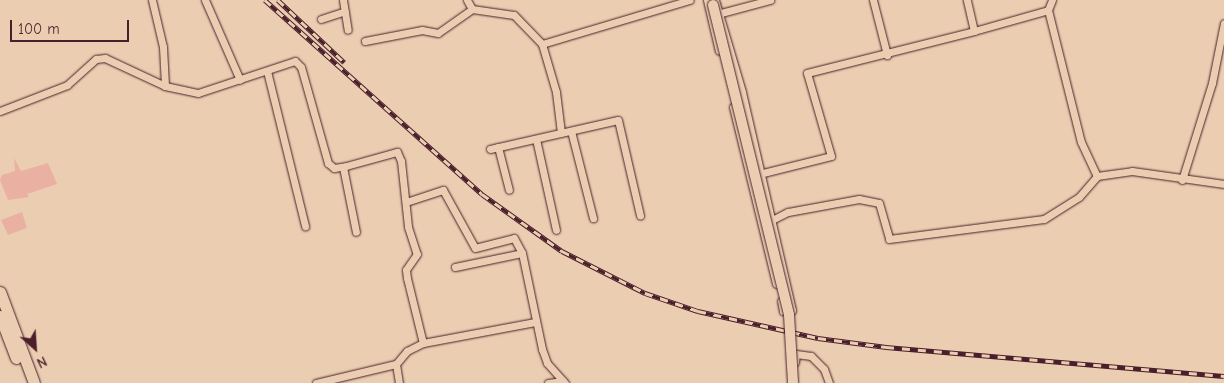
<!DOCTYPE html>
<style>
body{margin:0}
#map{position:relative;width:1224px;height:383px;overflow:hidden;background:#ebceb1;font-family:"Comic Neue",sans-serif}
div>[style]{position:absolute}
.building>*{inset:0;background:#eab1a3}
.roads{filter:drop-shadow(0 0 1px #4a1f2b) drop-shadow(0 0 1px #4a1f2b)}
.street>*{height:7px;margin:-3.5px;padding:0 3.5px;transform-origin:3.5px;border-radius:3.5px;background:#ebceb1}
.primary>*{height:11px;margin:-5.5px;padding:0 5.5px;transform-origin:5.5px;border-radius:5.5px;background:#ebceb1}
.rail>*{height:4.5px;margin-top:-2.25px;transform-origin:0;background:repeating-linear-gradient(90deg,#ebceb1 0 8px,#4a1f2b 0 16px);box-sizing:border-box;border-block:1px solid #4a1f2b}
.bridges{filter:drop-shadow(0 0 1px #4a1f2b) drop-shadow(0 0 1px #4a1f2b)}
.secondary-bridge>*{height:10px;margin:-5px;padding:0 5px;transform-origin:5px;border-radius:5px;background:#ebceb1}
span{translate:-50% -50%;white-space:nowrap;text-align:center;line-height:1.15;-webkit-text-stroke:4px #ebceb1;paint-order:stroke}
.north{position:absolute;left:10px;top:323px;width:50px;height:50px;-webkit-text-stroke:4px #ebceb1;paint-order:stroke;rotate:154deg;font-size:14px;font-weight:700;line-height:20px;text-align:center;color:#4a1f2b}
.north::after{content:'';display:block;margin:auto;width:18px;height:22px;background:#4a1f2b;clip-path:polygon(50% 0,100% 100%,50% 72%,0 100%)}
.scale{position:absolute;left:10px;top:20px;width:119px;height:22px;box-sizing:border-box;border:2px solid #4a1f2b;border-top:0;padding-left:6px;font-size:15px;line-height:18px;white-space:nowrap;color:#4a1f2b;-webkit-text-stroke:4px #ebceb1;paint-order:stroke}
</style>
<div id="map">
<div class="building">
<div style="clip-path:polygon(14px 158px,21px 171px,48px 163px,57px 184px,27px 194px,29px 197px,8px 200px,0 180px,2px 175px,15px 171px)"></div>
<div style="clip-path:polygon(22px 212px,27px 228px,8px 235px,1px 220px)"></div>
</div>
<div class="roads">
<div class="street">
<div style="left:152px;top:0;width:48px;rotate:76.8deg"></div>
<div style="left:163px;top:47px;width:39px;rotate:87deg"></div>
<div style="left:205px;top:0;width:87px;rotate:66.4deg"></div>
<div style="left:343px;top:0;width:30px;rotate:81deg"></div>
<div style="left:467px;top:0;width:10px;rotate:61deg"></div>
<div style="left:472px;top:9px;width:42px;rotate:8.1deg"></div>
<div style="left:514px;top:15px;width:40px;rotate:46deg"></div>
<div style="left:542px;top:44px;width:154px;rotate:-16.6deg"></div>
<div style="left:707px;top:0;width:52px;rotate:76.8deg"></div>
<div style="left:715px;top:0;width:96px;rotate:73.6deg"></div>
<div style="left:742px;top:92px;width:224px;rotate:77.1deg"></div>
<div style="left:792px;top:310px;width:9px;rotate:174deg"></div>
<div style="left:783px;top:311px;width:10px;rotate:-101deg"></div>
<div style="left:873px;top:0;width:57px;rotate:75.7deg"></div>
<div style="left:1052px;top:0;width:11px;rotate:112deg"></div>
<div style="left:1048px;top:10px;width:136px;rotate:76deg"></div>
<div style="left:1081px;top:142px;width:38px;rotate:65deg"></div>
<div style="left:721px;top:13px;width:51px;rotate:-14.9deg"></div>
<div style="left:321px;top:19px;width:25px;rotate:-18deg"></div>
<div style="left:974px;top:31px;width:77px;rotate:-15.8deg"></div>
<div style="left:365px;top:41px;width:58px;rotate:-10.9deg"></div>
<div style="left:422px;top:30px;width:16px;rotate:11deg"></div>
<div style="left:438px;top:33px;width:42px;rotate:-35.2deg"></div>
<div style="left:542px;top:44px;width:50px;rotate:73.7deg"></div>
<div style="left:556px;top:92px;width:41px;rotate:83deg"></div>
<div style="left:267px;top:71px;width:160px;rotate:76.2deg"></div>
<div style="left:733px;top:107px;width:182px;rotate:76.3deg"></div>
<div style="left:0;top:111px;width:72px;rotate:-21.2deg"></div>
<div style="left:67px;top:85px;width:39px;rotate:-42deg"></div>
<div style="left:96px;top:59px;width:9px;rotate:-6deg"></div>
<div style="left:105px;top:58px;width:66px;rotate:25deg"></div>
<div style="left:165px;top:86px;width:34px;rotate:12deg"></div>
<div style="left:198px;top:93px;width:102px;rotate:-18.3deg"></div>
<div style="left:295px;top:61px;width:8px;rotate:45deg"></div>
<div style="left:301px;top:67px;width:100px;rotate:74.3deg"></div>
<div style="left:328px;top:163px;width:8px;rotate:40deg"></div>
<div style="left:334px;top:168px;width:12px;rotate:-9deg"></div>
<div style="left:346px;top:166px;width:53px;rotate:-15.4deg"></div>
<div style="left:397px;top:152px;width:10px;rotate:66deg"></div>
<div style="left:401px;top:161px;width:66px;rotate:83.9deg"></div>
<div style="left:408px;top:227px;width:28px;rotate:72deg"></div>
<div style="left:417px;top:254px;width:19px;rotate:125deg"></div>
<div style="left:406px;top:270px;width:8px;rotate:83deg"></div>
<div style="left:407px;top:278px;width:67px;rotate:76.2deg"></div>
<div style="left:571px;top:131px;width:90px;rotate:75.8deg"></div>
<div style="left:536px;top:139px;width:93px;rotate:77.6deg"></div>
<div style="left:498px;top:147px;width:44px;rotate:75.7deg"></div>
<div style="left:490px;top:149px;width:131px;rotate:-12.8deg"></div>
<div style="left:618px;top:120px;width:98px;rotate:77deg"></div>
<div style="left:343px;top:167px;width:66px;rotate:78.7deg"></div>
<div style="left:759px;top:174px;width:74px;rotate:-14deg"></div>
<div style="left:831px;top:156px;width:86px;rotate:-106.1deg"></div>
<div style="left:807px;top:73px;width:172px;rotate:-14.1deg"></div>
<div style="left:974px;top:31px;width:32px;rotate:-103deg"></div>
<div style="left:1182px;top:180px;width:102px;rotate:-72.8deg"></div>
<div style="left:1212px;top:83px;width:61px;rotate:-78.7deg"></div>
<div style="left:406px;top:202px;width:39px;rotate:-18deg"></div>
<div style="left:443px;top:190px;width:66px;rotate:61.1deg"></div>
<div style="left:475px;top:248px;width:40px;rotate:-14.4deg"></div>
<div style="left:514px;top:238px;width:17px;rotate:62deg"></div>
<div style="left:522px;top:253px;width:98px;rotate:78.2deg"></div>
<div style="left:542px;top:349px;width:15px;rotate:70deg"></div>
<div style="left:547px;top:363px;width:27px;rotate:48deg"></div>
<div style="left:770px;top:221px;width:20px;rotate:-27deg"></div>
<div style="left:788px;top:212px;width:72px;rotate:-10.4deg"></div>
<div style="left:859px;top:199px;width:20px;rotate:11deg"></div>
<div style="left:879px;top:203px;width:37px;rotate:74deg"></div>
<div style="left:889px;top:239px;width:156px;rotate:-7.4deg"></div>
<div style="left:1044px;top:219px;width:41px;rotate:-32.2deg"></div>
<div style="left:1079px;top:197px;width:28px;rotate:-49deg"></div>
<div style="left:1097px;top:176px;width:35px;rotate:-8deg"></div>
<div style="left:1132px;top:171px;width:93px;rotate:8deg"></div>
<div style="left:455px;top:267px;width:68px;rotate:-11.8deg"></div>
<div style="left:795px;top:362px;width:8px;rotate:-83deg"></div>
<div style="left:796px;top:354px;width:15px;rotate:8deg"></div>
<div style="left:811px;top:356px;width:18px;rotate:45deg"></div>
<div style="left:824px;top:369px;width:15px;rotate:70deg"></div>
<div style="left:316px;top:383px;width:82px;rotate:-13.4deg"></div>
<div style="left:399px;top:383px;width:19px;rotate:-99deg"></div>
<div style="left:396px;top:364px;width:17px;rotate:-50deg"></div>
<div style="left:407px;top:351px;width:18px;rotate:-27deg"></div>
<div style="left:423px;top:343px;width:114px;rotate:-10.6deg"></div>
<div style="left:548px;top:383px;width:15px;rotate:-8deg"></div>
</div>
<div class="primary">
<div style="left:0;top:292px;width:97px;rotate:69.5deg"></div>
<div style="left:0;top:316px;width:45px;rotate:69.1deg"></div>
</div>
</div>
<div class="rail">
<div style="left:265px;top:0;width:291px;rotate:41.8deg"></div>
<div style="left:482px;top:194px;width:98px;rotate:35.5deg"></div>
<div style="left:562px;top:251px;width:93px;rotate:26.8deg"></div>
<div style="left:645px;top:293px;width:56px;rotate:18.8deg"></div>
<div style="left:698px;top:311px;width:123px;rotate:12.7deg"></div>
<div style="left:818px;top:338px;width:69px;rotate:7.5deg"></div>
<div style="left:886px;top:347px;width:339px;rotate:4.9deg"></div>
<div style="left:278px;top:0;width:91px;rotate:43.2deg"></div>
</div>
<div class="bridges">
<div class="secondary-bridge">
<div style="left:713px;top:5px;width:319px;rotate:76.2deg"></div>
<div style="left:789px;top:315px;width:68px;rotate:86.6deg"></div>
</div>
</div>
<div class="north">N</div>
<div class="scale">100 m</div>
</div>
